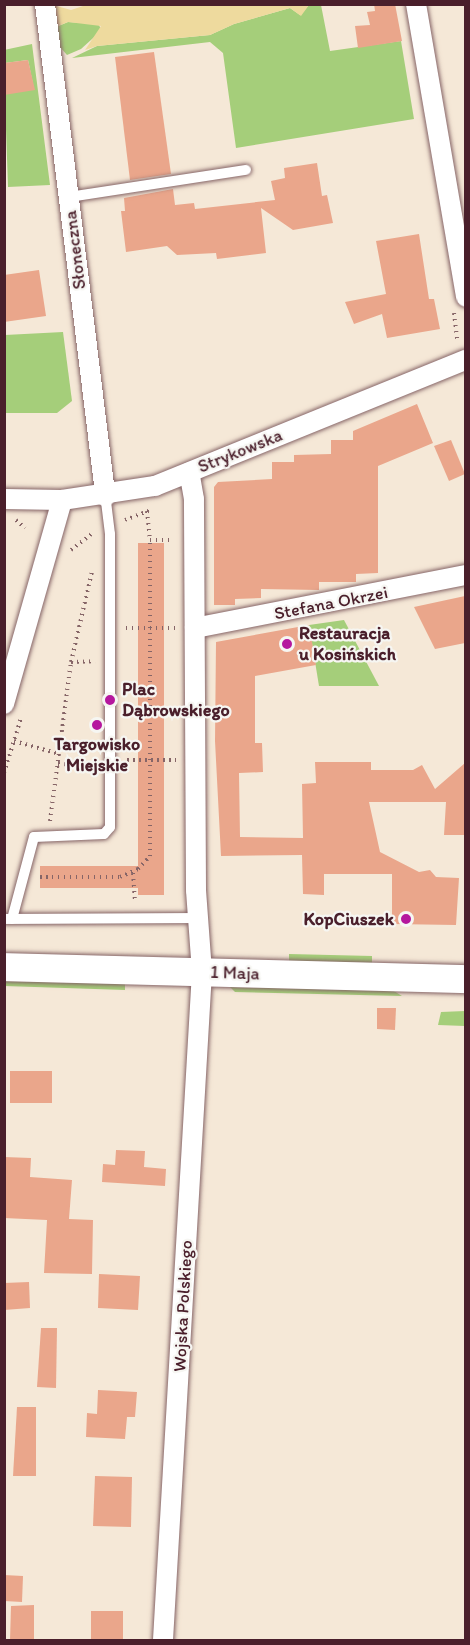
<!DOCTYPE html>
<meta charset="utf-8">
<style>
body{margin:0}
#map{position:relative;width:470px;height:1645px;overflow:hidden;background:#f5e8d7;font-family:Itim,sans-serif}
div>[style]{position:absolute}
.green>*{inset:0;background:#a5ce7a}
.sand>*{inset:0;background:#eeda9e}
.building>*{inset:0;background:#eaa68b}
.path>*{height:4px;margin-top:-2px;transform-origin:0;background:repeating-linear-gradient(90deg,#866567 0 1.5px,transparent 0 6px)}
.roads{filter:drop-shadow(0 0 2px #866567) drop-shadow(0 0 2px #866567)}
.lane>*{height:10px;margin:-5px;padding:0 5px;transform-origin:5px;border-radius:5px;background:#fff}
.street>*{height:20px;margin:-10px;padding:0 10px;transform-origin:10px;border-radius:10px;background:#fff}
.secondary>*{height:28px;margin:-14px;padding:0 14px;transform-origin:14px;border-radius:14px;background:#fff}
.dots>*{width:16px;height:16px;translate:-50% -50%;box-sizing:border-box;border:3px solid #f6f6f2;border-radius:50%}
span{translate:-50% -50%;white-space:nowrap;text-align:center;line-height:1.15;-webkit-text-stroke:4.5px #f6f6f2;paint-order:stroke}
.street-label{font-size:18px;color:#4a1f2b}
.poi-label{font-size:18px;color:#4a1f2b;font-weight:700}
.left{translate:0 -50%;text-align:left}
.right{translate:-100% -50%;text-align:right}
.frame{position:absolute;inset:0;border:6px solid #4a1f2b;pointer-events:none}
</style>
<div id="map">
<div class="green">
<div style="clip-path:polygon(309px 5px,321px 5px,330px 51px,401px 41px,414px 119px,236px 148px,223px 53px,210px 42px,72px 58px,97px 46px,210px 35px,234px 24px,290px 8px,300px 15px)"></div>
<div style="clip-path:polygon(68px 22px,98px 24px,102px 30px,81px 49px,67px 55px,60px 47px,56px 27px)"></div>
<div style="clip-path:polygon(32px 44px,50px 185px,8px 187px,4px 71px,34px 89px,28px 60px,5px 63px,4px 50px)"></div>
<div style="clip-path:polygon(63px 332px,72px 401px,57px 413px,5px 413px,5px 335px)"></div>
<div style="clip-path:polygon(344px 620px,379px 686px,319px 686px,309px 625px)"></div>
<div style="clip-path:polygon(289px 954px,372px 956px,372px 963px,289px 961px)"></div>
<div style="clip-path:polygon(5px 981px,125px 984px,125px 990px,5px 986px)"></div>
<div style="clip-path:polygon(230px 987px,394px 991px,402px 996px,235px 992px)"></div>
<div style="clip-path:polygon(465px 1011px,465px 1026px,438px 1025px,441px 1012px)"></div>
</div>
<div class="sand">
<div style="clip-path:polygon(89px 4px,309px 5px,301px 16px,290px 8px,234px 24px,210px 35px,97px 46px,85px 50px,101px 26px,68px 22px,56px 27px,53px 5px,71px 10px)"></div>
</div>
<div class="building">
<div style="clip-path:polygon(374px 4px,395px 4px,402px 41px,358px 48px,355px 26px,370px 25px,367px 12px,375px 11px)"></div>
<div style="clip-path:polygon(154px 52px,171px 174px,130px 180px,115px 57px)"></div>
<div style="clip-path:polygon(28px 60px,35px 90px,4px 95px,4px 63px)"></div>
<div style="clip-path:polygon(317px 163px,322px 196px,327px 195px,333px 223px,293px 230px,261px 208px,266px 253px,217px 259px,216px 253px,177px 255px,167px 246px,126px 252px,121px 211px,125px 211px,124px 198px,173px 189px,175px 205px,194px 203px,195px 209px,275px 200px,271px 181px,285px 178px,284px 168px)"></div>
<div style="clip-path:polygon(419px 234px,429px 299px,434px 299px,440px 329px,387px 338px,382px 314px,354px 324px,345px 302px,386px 294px,376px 241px)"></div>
<div style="clip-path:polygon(39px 270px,46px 316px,4px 322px,4px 275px)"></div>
<div style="clip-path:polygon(417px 404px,433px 443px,378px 466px,378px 573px,356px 574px,356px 582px,319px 582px,319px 590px,261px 589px,261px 598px,235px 599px,235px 605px,214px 605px,214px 487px,218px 482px,272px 479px,272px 462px,294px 462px,294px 455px,331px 454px,331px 440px,353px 440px,353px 431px)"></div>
<div style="clip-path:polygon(451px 440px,465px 474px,449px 481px,434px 446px)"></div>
<div style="clip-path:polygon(138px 543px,164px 543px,164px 895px,138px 895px,138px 888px,40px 888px,40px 866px,138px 866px)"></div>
<div style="clip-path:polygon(465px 596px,465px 643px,435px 649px,414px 607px)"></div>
<div style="clip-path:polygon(309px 625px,316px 665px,255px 676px,255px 743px,262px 743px,263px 772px,239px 773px,240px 837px,303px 838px,302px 784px,316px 783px,315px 762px,371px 762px,371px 770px,413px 770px,422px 765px,435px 789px,465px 763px,465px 835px,444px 835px,446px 802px,369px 802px,380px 852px,419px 872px,430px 870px,436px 877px,459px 878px,456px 925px,392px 924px,392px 874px,324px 874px,324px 895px,303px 894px,302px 855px,221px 856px,215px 741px,216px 642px)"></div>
<div style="clip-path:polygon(377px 1008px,396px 1008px,395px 1030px,377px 1029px)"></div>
<div style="clip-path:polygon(10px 1071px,52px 1071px,52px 1103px,10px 1103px)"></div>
<div style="clip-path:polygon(116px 1150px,145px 1151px,144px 1167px,166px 1169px,165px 1186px,102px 1182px,103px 1164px,115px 1165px)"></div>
<div style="clip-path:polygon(4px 1157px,31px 1158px,30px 1177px,72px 1180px,69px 1219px,93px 1220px,92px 1274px,44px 1273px,47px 1220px,4px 1218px)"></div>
<div style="clip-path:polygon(99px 1274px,140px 1276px,138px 1310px,98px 1308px)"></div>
<div style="clip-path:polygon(29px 1282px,30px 1308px,4px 1310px,4px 1283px)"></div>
<div style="clip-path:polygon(41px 1328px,57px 1328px,56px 1388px,37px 1387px)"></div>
<div style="clip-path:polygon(98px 1390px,137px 1392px,135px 1417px,127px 1417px,125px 1439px,86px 1437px,87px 1413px,97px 1414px)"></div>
<div style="clip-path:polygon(17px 1407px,36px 1407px,36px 1476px,13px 1476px)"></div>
<div style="clip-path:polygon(95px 1476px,132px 1477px,131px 1527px,93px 1526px)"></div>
<div style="clip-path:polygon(4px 1575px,23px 1576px,22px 1602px,4px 1601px)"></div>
<div style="clip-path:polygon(34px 1605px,34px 1641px,10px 1641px,11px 1606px)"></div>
<div style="clip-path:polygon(91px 1611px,123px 1611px,123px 1641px,91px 1641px)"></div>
</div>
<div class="path">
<div style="left:454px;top:313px;width:26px;rotate:83deg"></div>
<div style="left:147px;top:511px;width:29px;rotate:84deg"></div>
<div style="left:150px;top:540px;width:24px"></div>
<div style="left:16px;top:520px;width:12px;rotate:42deg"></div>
<div style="left:125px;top:520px;width:28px;rotate:-21deg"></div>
<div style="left:71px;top:550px;width:28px;rotate:-38deg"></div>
<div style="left:126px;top:628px;width:49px"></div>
<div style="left:71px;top:662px;width:92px;rotate:-76.9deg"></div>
<div style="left:14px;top:741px;width:47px;rotate:16.1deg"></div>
<div style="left:127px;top:760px;width:49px"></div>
<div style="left:58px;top:764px;width:38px;rotate:2deg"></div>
<div style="left:4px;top:773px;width:58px;rotate:-72.8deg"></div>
<div style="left:50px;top:821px;width:160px;rotate:-82.5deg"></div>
<div style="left:71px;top:662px;width:24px;rotate:-2deg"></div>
<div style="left:133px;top:873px;width:28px;rotate:86deg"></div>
<div style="left:40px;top:877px;width:80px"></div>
<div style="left:120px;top:877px;width:20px;rotate:-24deg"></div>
<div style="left:138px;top:869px;width:18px;rotate:-47deg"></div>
<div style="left:150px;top:856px;width:316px;rotate:-90deg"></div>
</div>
<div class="roads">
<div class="lane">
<div style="left:69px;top:197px;width:179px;rotate:-8.7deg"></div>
<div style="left:5px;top:919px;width:192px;rotate:-0.3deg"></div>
<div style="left:12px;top:919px;width:85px;rotate:-75deg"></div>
<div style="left:34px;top:837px;width:70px;rotate:-2.5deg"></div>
<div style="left:104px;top:834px;width:9px;rotate:-49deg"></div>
<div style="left:110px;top:827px;width:293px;rotate:-90deg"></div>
<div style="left:110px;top:534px;width:38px;rotate:-97deg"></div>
</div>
<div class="street">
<div style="left:45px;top:4px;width:496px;rotate:83deg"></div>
<div style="left:416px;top:4px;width:297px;rotate:80.3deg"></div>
<div style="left:4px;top:499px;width:58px;rotate:1deg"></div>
<div style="left:62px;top:500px;width:94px;rotate:-8.6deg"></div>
<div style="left:155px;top:486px;width:336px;rotate:-22.1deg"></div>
<div style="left:195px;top:628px;width:276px;rotate:-11.1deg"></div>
<div style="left:4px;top:704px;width:212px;rotate:-74.1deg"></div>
<div style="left:163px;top:1640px;width:669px;rotate:-86.66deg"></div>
<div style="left:202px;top:972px;width:82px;rotate:-94.2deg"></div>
<div style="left:196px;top:890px;width:391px;rotate:-90.3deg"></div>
<div style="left:194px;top:499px;width:27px;rotate:-100deg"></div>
</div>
<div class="secondary">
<div style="left:4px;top:967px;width:462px;rotate:1.5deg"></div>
</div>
</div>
<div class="dots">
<div style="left:287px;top:644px;background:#b5179e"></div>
<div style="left:110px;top:700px;background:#b5179e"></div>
<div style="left:97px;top:725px;background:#b5179e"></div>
<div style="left:406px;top:919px;background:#b5179e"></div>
</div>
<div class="street-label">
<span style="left:75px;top:250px;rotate:-97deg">Słoneczna</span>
<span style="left:240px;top:451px;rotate:-22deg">Strykowska</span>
<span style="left:331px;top:603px;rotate:-11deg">Stefana Okrzei</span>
<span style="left:235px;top:973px;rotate:2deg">1 Maja</span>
<span style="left:183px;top:1306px;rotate:-87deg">Wojska Polskiego</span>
</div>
<div class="poi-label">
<span class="left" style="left:299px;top:644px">Restauracja<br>u Kosińskich</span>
<span class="left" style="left:122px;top:700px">Plac<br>Dąbrowskiego</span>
<span style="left:97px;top:755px">Targowisko<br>Miejskie</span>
<span class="right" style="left:394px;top:919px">KopCiuszek</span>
</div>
<div class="frame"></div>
</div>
